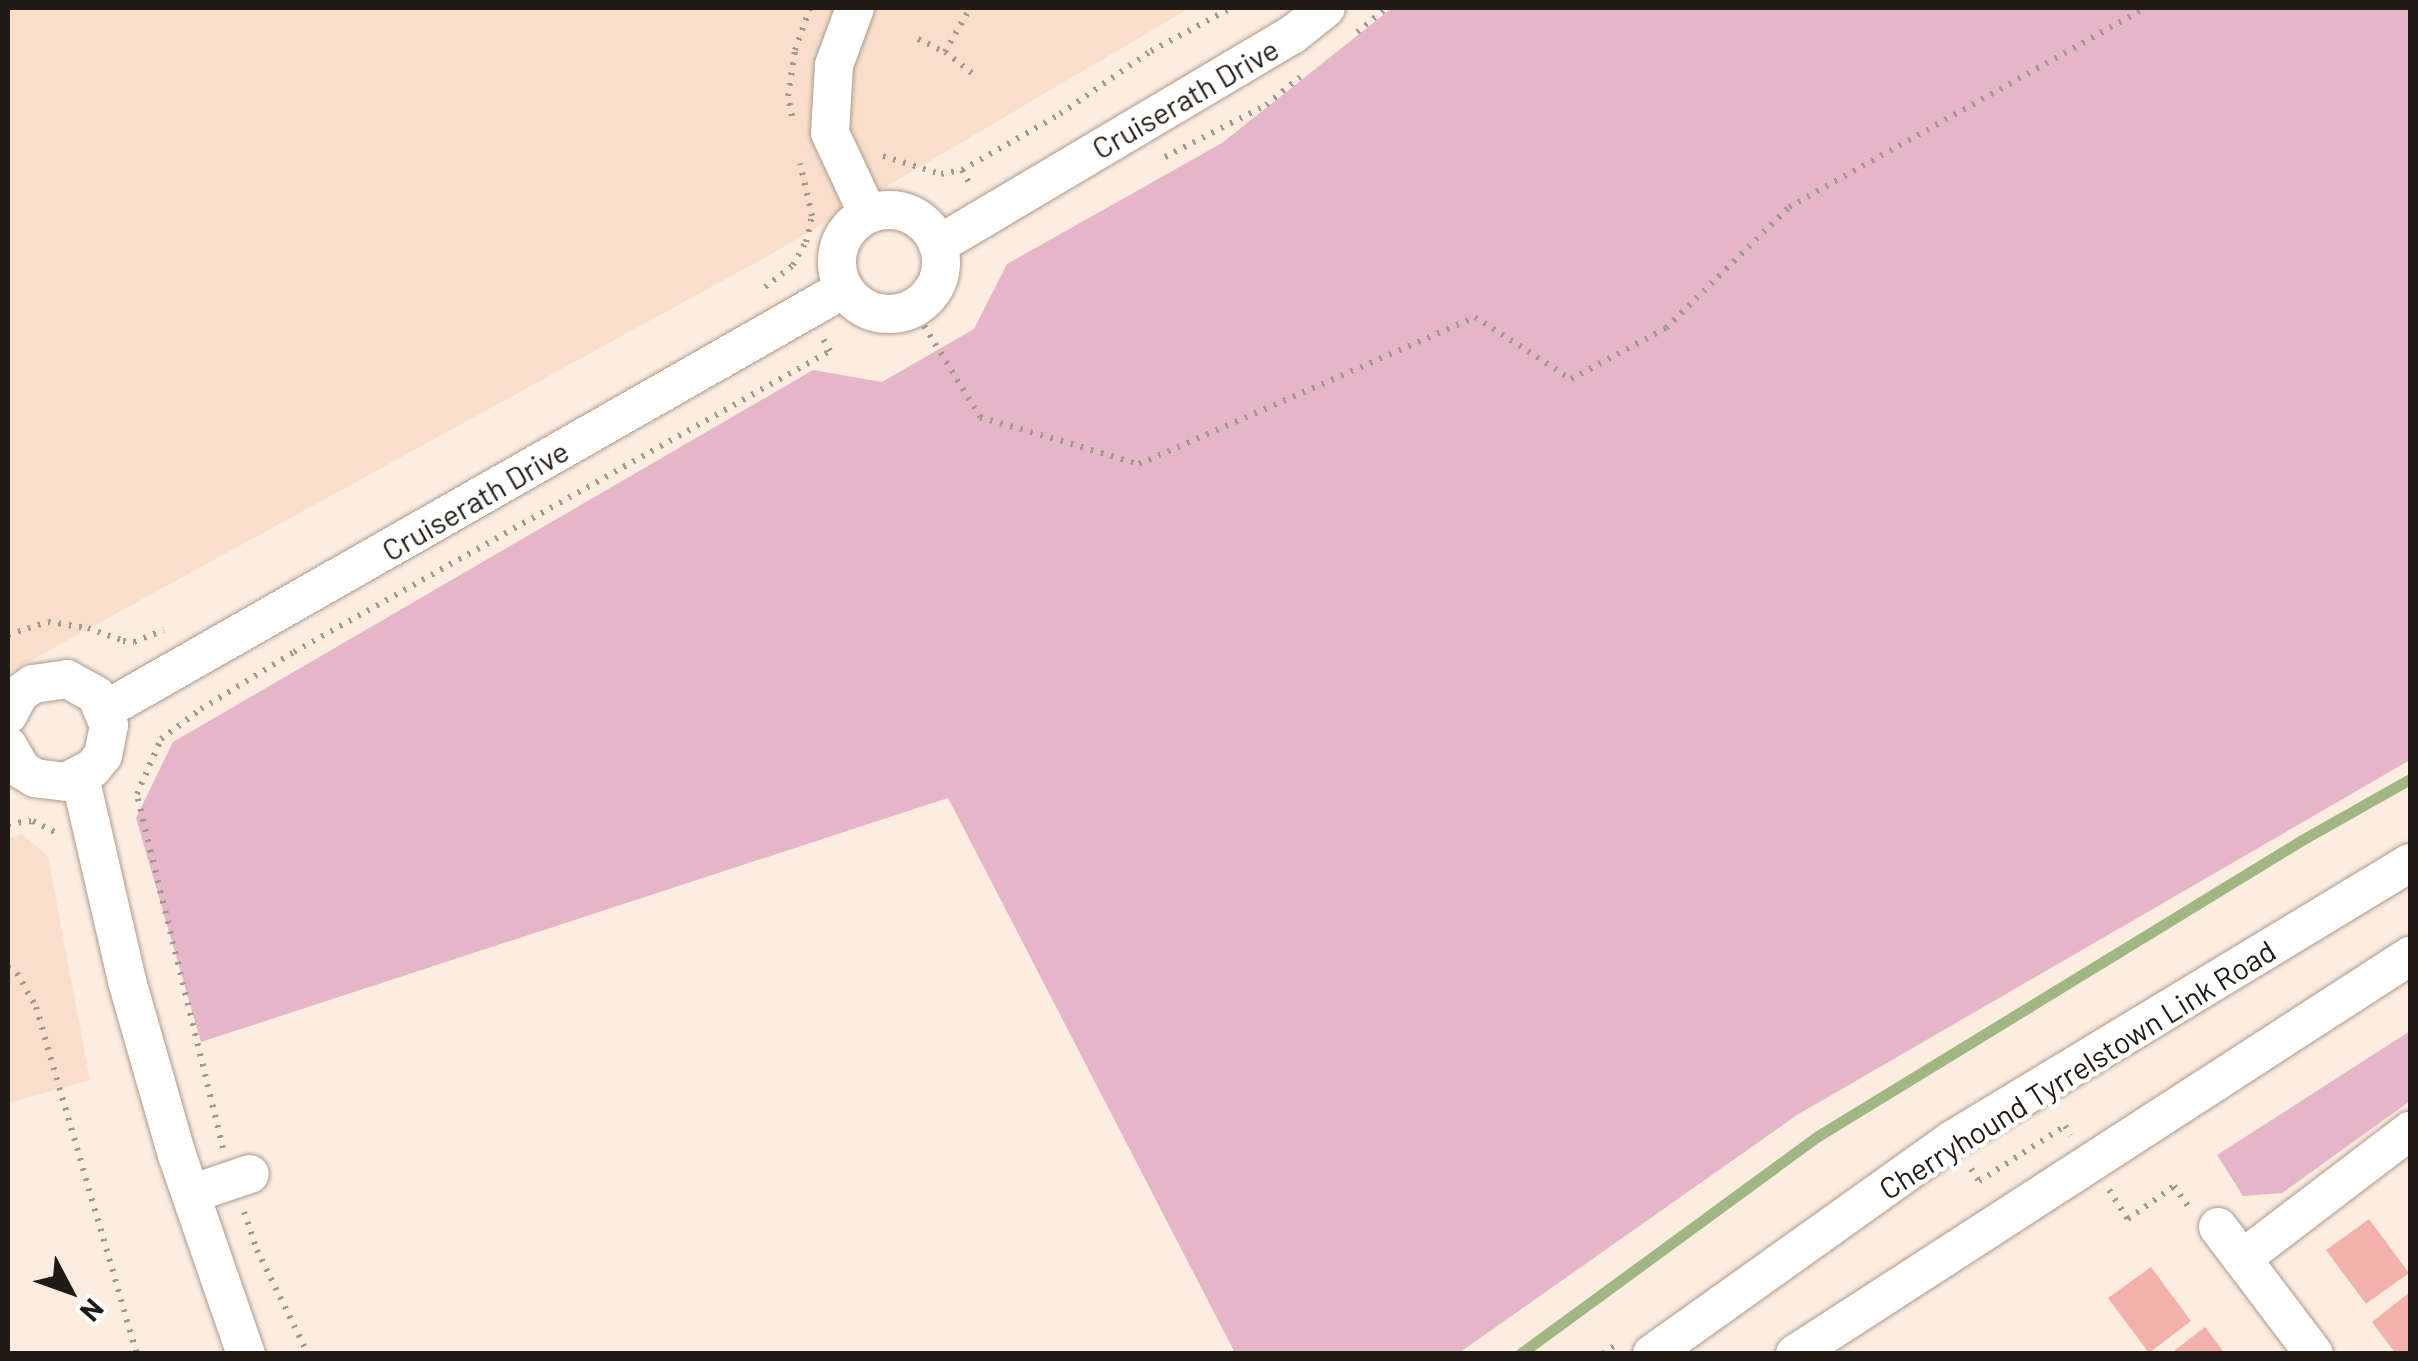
<!DOCTYPE html>
<style>
body{margin:0}
#map{position:relative;width:2418px;height:1361px;overflow:hidden;background:#fdede1;font-family:Barlow,sans-serif}
div>[style]{position:absolute}
.built>*{inset:0;background:#f9dfcb}
.green>*{inset:0;background:#e5b5c8}
.stream>*{height:11px;margin:-5.5px;padding:0 5.5px;transform-origin:5.5px;border-radius:5.5px;background:#a0b783}
.building>*{inset:0;background:#f2b2ab}
.path>*{height:6px;margin-top:-3px;transform-origin:0;background:repeating-linear-gradient(90deg,#a4988e 0 2.5px,transparent 0 10.5px)}
.roads{filter:drop-shadow(0 0 2px #ac9b8d) drop-shadow(0 0 2px #ac9b8d)}
.minor>*{height:38px;margin:-19px;padding:0 19px;transform-origin:19px;border-radius:19px;background:#fff}
.minor>.ring{margin:-19px;padding:0;box-sizing:content-box;background:none;border:38px solid #fff;border-radius:50%}
span{translate:-50% -50%;white-space:nowrap;text-align:center;line-height:1.15;-webkit-text-stroke:9px #fff;paint-order:stroke}
.street-label{font-size:30px;color:#211b15}
.frame{position:absolute;inset:0;border:10px solid #211b15;pointer-events:none}
.north{position:absolute;left:20px;top:1241px;width:100px;height:100px;-webkit-text-stroke:8px #fff;paint-order:stroke;rotate:131deg;font-size:28px;font-weight:700;line-height:40px;text-align:center;color:#211b15}
.north::after{content:'';display:block;margin:auto;width:35px;height:45px;background:#211b15;clip-path:polygon(50% 0,100% 100%,50% 72%,0 100%)}
</style>
<div id="map">
<div class="built">
<div style="clip-path:polygon(8px 8px,1190px 8px,775px 252px,8px 673px)"></div>
<div style="clip-path:polygon(22px 834px,48px 856px,90px 1080px,8px 1103px,8px 839px)"></div>
</div>
<div class="green">
<div style="clip-path:polygon(1392px 8px,2410px 8px,2410px 760px,1797px 1115px,1459px 1353px,1235px 1353px,948px 798px,201px 1042px,136px 818px,173px 742px,813px 370px,882px 382px,974px 329px,1007px 264px,1222px 143px)"></div>
<div style="clip-path:polygon(2410px 1031px,2410px 1101px,2282px 1193px,2243px 1196px,2217px 1155px)"></div>
</div>
<div class="stream">
<div style="left:1520px;top:1354px;width:369px;rotate:-36.2deg"></div>
<div style="left:1818px;top:1136px;width:567px;rotate:-31.45deg"></div>
<div style="left:2302px;top:840px;width:124px;rotate:-29.5deg"></div>
</div>
<div class="building">
<div style="clip-path:polygon(2369px 1219px,2409px 1273px,2366px 1304px,2326px 1250px)"></div>
<div style="clip-path:polygon(2151px 1267px,2191px 1321px,2149px 1353px,2108px 1298px)"></div>
<div style="clip-path:polygon(2410px 1292px,2410px 1354px,2396px 1354px,2372px 1322px)"></div>
<div style="clip-path:polygon(2205px 1327px,2225px 1354px,2170px 1354px)"></div>
</div>
<div class="path">
<div style="left:1357px;top:32px;width:38px;rotate:-39deg"></div>
<div style="left:918px;top:39px;width:30px;rotate:26deg"></div>
<div style="left:945px;top:52px;width:39px;rotate:38deg"></div>
<div style="left:945px;top:52px;width:51px;rotate:-60.4deg"></div>
<div style="left:792px;top:116px;width:20px;rotate:-101deg"></div>
<div style="left:788px;top:96px;width:47px;rotate:-81.3deg"></div>
<div style="left:795px;top:50px;width:45px;rotate:-70.3deg"></div>
<div style="left:883px;top:156px;width:61px;rotate:17.2deg"></div>
<div style="left:941px;top:174px;width:21px;rotate:-11deg"></div>
<div style="left:962px;top:170px;width:113px;rotate:-29.7deg"></div>
<div style="left:1060px;top:114px;width:111px;rotate:-34.7deg"></div>
<div style="left:1151px;top:51px;width:91px;rotate:-28.3deg"></div>
<div style="left:1165px;top:157px;width:114px;rotate:-27.2deg"></div>
<div style="left:1266px;top:105px;width:44px;rotate:-39.5deg"></div>
<div style="left:962px;top:170px;width:18px;rotate:61deg"></div>
<div style="left:765px;top:287px;width:36px;rotate:-38deg"></div>
<div style="left:793px;top:265px;width:26px;rotate:-61deg"></div>
<div style="left:806px;top:242px;width:27px;rotate:-77deg"></div>
<div style="left:812px;top:216px;width:54px;rotate:-102.8deg"></div>
<div style="left:913px;top:308px;width:128px;rotate:58.4deg"></div>
<div style="left:980px;top:417px;width:166px;rotate:16.5deg"></div>
<div style="left:1139px;top:464px;width:367px;rotate:-23.6deg"></div>
<div style="left:1475px;top:317px;width:114px;rotate:32.9deg"></div>
<div style="left:1571px;top:379px;width:108px;rotate:-28.2deg"></div>
<div style="left:1666px;top:328px;width:173px;rotate:-44.5deg"></div>
<div style="left:1789px;top:207px;width:408px;rotate:-29.2deg"></div>
<div style="left:8px;top:635px;width:42px;rotate:-18deg"></div>
<div style="left:48px;top:622px;width:40px;rotate:8.5deg"></div>
<div style="left:88px;top:628px;width:37px;rotate:20deg"></div>
<div style="left:123px;top:641px;width:11px;rotate:5deg"></div>
<div style="left:134px;top:642px;width:32px;rotate:-22deg"></div>
<div style="left:8px;top:824px;width:25px;rotate:-7deg"></div>
<div style="left:33px;top:821px;width:27px;rotate:27deg"></div>
<div style="left:8px;top:967px;width:11px;rotate:34deg"></div>
<div style="left:17px;top:973px;width:39px;rotate:61deg"></div>
<div style="left:36px;top:1007px;width:361px;rotate:73.8deg"></div>
<div style="left:223px;top:1148px;width:364px;rotate:-103.7deg"></div>
<div style="left:137px;top:794px;width:60px;rotate:-66.4deg"></div>
<div style="left:161px;top:739px;width:50px;rotate:-36.9deg"></div>
<div style="left:201px;top:709px;width:109px;rotate:-31.5deg"></div>
<div style="left:294px;top:652px;width:615px;rotate:-29.32deg"></div>
<div style="left:830px;top:351px;width:14px;rotate:-120deg"></div>
<div style="left:1971px;top:1169px;width:14px;rotate:56deg"></div>
<div style="left:1979px;top:1181px;width:102px;rotate:-32.6deg"></div>
<div style="left:2065px;top:1126px;width:11px;rotate:56deg"></div>
<div style="left:2109px;top:1190px;width:35px;rotate:57deg"></div>
<div style="left:2128px;top:1219px;width:57px;rotate:-35.7deg"></div>
<div style="left:2174px;top:1186px;width:28px;rotate:55deg"></div>
<div style="left:244px;top:1212px;width:40px;rotate:71.1deg"></div>
<div style="left:257px;top:1250px;width:116px;rotate:63.9deg"></div>
<div style="left:1603px;top:1354px;width:19px;rotate:-36deg"></div>
</div>
<div class="roads">
<div class="minor">
<div style="left:855px;top:8px;width:61px;rotate:110.2deg"></div>
<div style="left:834px;top:65px;width:68px;rotate:93.4deg"></div>
<div style="left:830px;top:133px;width:89px;rotate:64.9deg"></div>
<div class="ring" style="left:837px;top:210px;width:66px;height:66px"></div>
<div style="left:938px;top:245px;width:412px;rotate:-30.7deg"></div>
<div style="left:1292px;top:35px;width:43px;rotate:-38.5deg"></div>
<div style="left:105px;top:710px;width:851px;rotate:-29.67deg"></div>
<div style="left:8px;top:715px;width:24px;rotate:-62deg"></div>
<div style="left:19px;top:694px;width:17px;rotate:-36deg"></div>
<div style="left:33px;top:684px;width:34px;rotate:-8deg"></div>
<div style="left:67px;top:679px;width:33px;rotate:29deg"></div>
<div style="left:96px;top:695px;width:33px;rotate:67deg"></div>
<div style="left:109px;top:725px;width:31px;rotate:101deg"></div>
<div style="left:103px;top:755px;width:16px;rotate:128deg"></div>
<div style="left:93px;top:768px;width:30px;rotate:153deg"></div>
<div style="left:66px;top:782px;width:31px;rotate:-173deg"></div>
<div style="left:35px;top:778px;width:15px;rotate:-148deg"></div>
<div style="left:22px;top:770px;width:28px;rotate:-120deg"></div>
<div style="left:80px;top:777px;width:209px;rotate:77deg"></div>
<div style="left:127px;top:981px;width:181px;rotate:74deg"></div>
<div style="left:177px;top:1155px;width:211px;rotate:70.9deg"></div>
<div style="left:191px;top:1194px;width:62px;rotate:-18.7deg"></div>
<div style="left:2218px;top:1227px;width:159px;rotate:52.9deg"></div>
<div style="left:2243px;top:1258px;width:210px;rotate:-37.3deg"></div>
<div style="left:1652px;top:1354px;width:369px;rotate:-35.5deg"></div>
<div style="left:1952px;top:1140px;width:535px;rotate:-31.17deg"></div>
<div style="left:1795px;top:1354px;width:733px;rotate:-32.91deg"></div>
</div>
</div>
<div class="street-label">
<span style="left:1185px;top:98px;rotate:-30deg">Cruiserath Drive</span>
<span style="left:475px;top:500px;rotate:-30deg">Cruiserath Drive</span>
<span style="left:2077px;top:1069px;rotate:-32deg">Cherryhound Tyrrelstown Link Road</span>
</div>
<div class="frame"></div>
<div class="north">N</div>
</div>
